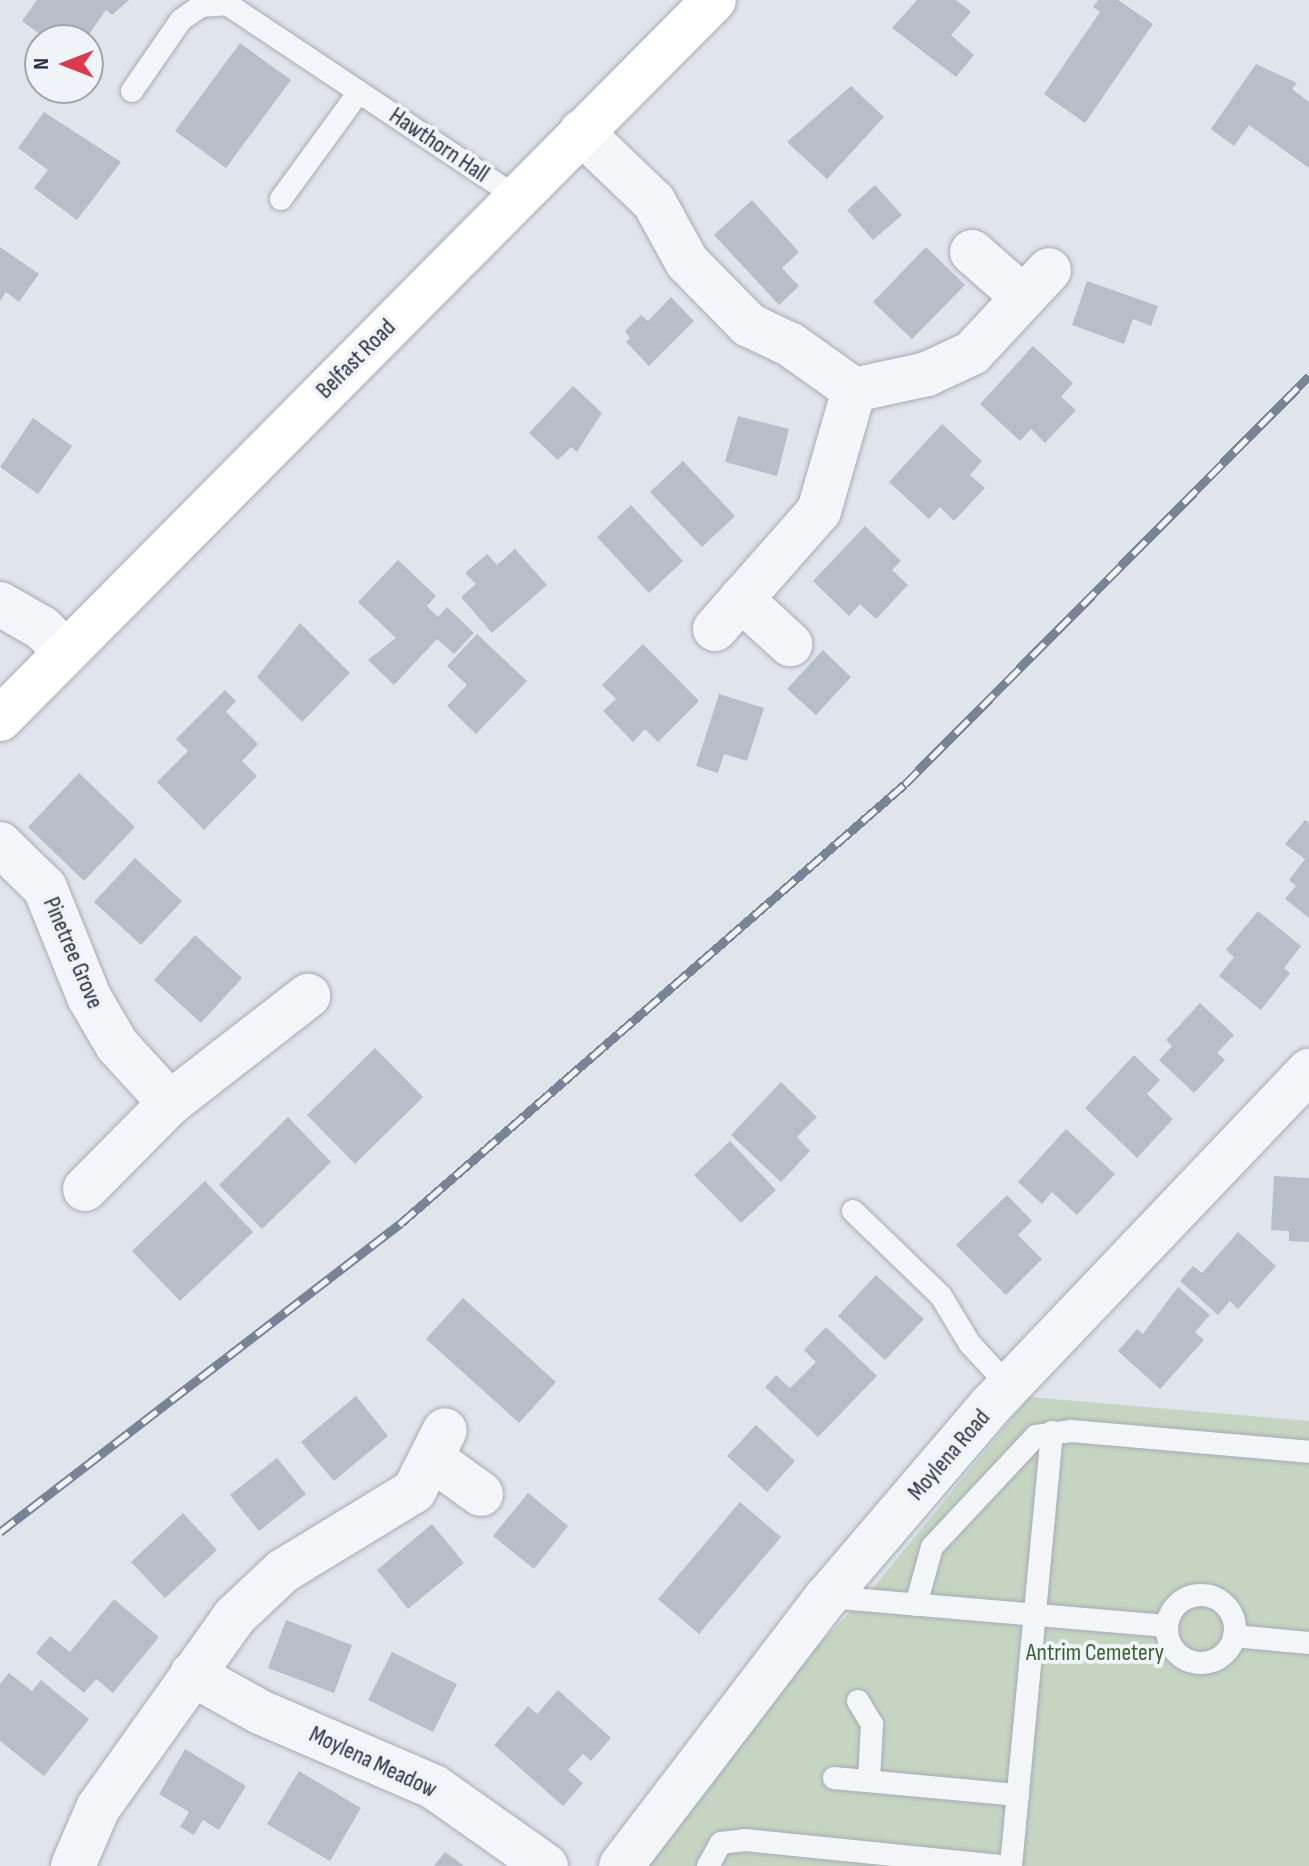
<!DOCTYPE html>
<style>
body{margin:0}
#map{position:relative;width:1309px;height:1866px;overflow:hidden;background:#e0e4eb;font-family:"Sofia Sans Condensed",sans-serif}
div>[style]{position:absolute}
.green>*{inset:0;background:#c6d5c1}
.building>*{inset:0;background:#b7bdc9}
.roads{filter:drop-shadow(0 0 2px #a5abb6) drop-shadow(0 0 2px #a5abb6)}
.lane>*{height:22px;margin:-11px;padding:0 11px;transform-origin:11px;border-radius:11px;background:#f4f5f8}
.lane>.ring{margin:-11px;padding:0;box-sizing:content-box;background:none;border:22px solid #f4f5f8;border-radius:50%}
.street>*{height:44px;margin:-22px;padding:0 22px;transform-origin:22px;border-radius:22px;background:#f4f5f8}
.primary>*{height:44px;margin:-22px;padding:0 22px;transform-origin:22px;border-radius:22px;background:#fff}
.rail>*{height:9px;margin-top:-4.5px;transform-origin:0;background:repeating-linear-gradient(90deg,#f0f3f8 0 18px,#788396 0 36px);box-sizing:border-box;border-block:2px solid #788396}
span{translate:-50% -50%;white-space:nowrap;text-align:center;line-height:1.15;-webkit-text-stroke:8px #f0f3f8;paint-order:stroke}
.street-label{font-size:24px;color:#273144}
.park-label{font-size:24px;color:#3b6133}
.north{position:absolute;left:24px;top:24px;width:80px;height:80px;box-sizing:border-box;background:#f0f3f8;border:2px solid #a0a5b0;border-radius:50%;rotate:270deg;font-size:22px;font-weight:700;line-height:32px;text-align:center;color:#273144}
.north::after{content:'';display:block;margin:auto;width:28px;height:36px;background:#da3b4f;clip-path:polygon(50% 0,100% 100%,50% 72%,0 100%)}
</style>
<div id="map">
<div class="green">
<div style="clip-path:polygon(1029px 1397px,1309px 1421px,1309px 1866px,645px 1866px,740px 1724px,869px 1593px)"></div>
</div>
<div class="building">
<div style="clip-path:polygon(37px 0,129px 0,112px 15px,106px 10px,85px 40px,48px 40px,22px 21px)"></div>
<div style="clip-path:polygon(917px 0,956px 0,971px 12px,951px 35px,974px 55px,956px 77px,892px 28px)"></div>
<div style="clip-path:polygon(1098px 0,1118px 0,1153px 24px,1085px 123px,1044px 94px,1100px 12px,1093px 7px)"></div>
<div style="clip-path:polygon(240px 43px,291px 80px,226px 168px,175px 131px)"></div>
<div style="clip-path:polygon(1256px 64px,1297px 83px,1292px 89px,1309px 102px,1309px 168px,1249px 125px,1234px 146px,1211px 129px)"></div>
<div style="clip-path:polygon(851px 86px,884px 117px,827px 179px,787px 142px)"></div>
<div style="clip-path:polygon(44px 112px,121px 162px,77px 220px,34px 188px,48px 170px,18px 148px)"></div>
<div style="clip-path:polygon(875px 185px,902px 215px,873px 240px,847px 210px)"></div>
<div style="clip-path:polygon(752px 200px,799px 252px,782px 268px,799px 286px,779px 305px,714px 235px)"></div>
<div style="clip-path:polygon(0 247px,39px 274px,19px 302px,6px 292px,0 301px)"></div>
<div style="clip-path:polygon(926px 247px,965px 285px,912px 339px,873px 302px)"></div>
<div style="clip-path:polygon(1087px 281px,1158px 306px,1151px 326px,1133px 319px,1124px 344px,1072px 325px)"></div>
<div style="clip-path:polygon(671px 297px,694px 321px,649px 366px,626px 342px,630px 338px,625px 331px,641px 315px,648px 321px)"></div>
<div style="clip-path:polygon(1033px 346px,1073px 383px,1061px 397px,1076px 410px,1045px 443px,1031px 429px,1020px 441px,980px 404px)"></div>
<div style="clip-path:polygon(573px 386px,602px 413px,577px 452px,571px 447px,558px 460px,529px 433px)"></div>
<div style="clip-path:polygon(738px 416px,789px 429px,777px 476px,725px 462px)"></div>
<div style="clip-path:polygon(33px 418px,72px 446px,38px 494px,0 467px)"></div>
<div style="clip-path:polygon(942px 424px,982px 461px,970px 475px,985px 488px,954px 521px,940px 507px,929px 519px,889px 482px)"></div>
<div style="clip-path:polygon(683px 461px,735px 516px,702px 547px,650px 492px)"></div>
<div style="clip-path:polygon(631px 505px,683px 561px,649px 593px,597px 537px)"></div>
<div style="clip-path:polygon(865px 526px,901px 561px,892px 570px,908px 585px,876px 619px,860px 604px,849px 616px,813px 581px)"></div>
<div style="clip-path:polygon(515px 549px,547px 585px,492px 633px,461px 597px,476px 584px,465px 573px,487px 554px,497px 565px)"></div>
<div style="clip-path:polygon(398px 560px,436px 596px,427px 606px,438px 617px,447px 607px,474px 633px,454px 654px,437px 639px,394px 685px,368px 660px,396px 638px,358px 602px)"></div>
<div style="clip-path:polygon(300px 623px,350px 673px,302px 722px,257px 677px)"></div>
<div style="clip-path:polygon(477px 634px,527px 681px,476px 734px,447px 706px,467px 685px,447px 666px)"></div>
<div style="clip-path:polygon(643px 644px,699px 701px,658px 742px,645px 729px,633px 742px,603px 711px,616px 699px,602px 685px)"></div>
<div style="clip-path:polygon(823px 650px,851px 677px,816px 715px,787px 689px)"></div>
<div style="clip-path:polygon(225px 690px,236px 701px,226px 712px,258px 744px,242px 761px,257px 776px,204px 830px,157px 782px,188px 751px,176px 739px)"></div>
<div style="clip-path:polygon(719px 694px,764px 708px,747px 761px,724px 754px,718px 773px,696px 766px)"></div>
<div style="clip-path:polygon(79px 773px,135px 827px,84px 881px,28px 827px)"></div>
<div style="clip-path:polygon(1305px 820px,1309px 823px,1309px 918px,1285px 899px,1296px 886px,1289px 880px,1305px 859px,1285px 844px)"></div>
<div style="clip-path:polygon(135px 858px,182px 901px,141px 945px,94px 902px)"></div>
<div style="clip-path:polygon(1258px 911px,1301px 946px,1284px 968px,1290px 973px,1261px 1010px,1219px 976px,1234px 957px,1226px 950px)"></div>
<div style="clip-path:polygon(195px 935px,242px 978px,201px 1023px,154px 980px)"></div>
<div style="clip-path:polygon(1200px 1003px,1234px 1035px,1217px 1053px,1225px 1060px,1194px 1093px,1159px 1060px,1172px 1046px,1166px 1040px)"></div>
<div style="clip-path:polygon(375px 1048px,423px 1097px,355px 1164px,307px 1115px)"></div>
<div style="clip-path:polygon(1134px 1055px,1160px 1080px,1147px 1094px,1173px 1119px,1137px 1158px,1085px 1108px)"></div>
<div style="clip-path:polygon(781px 1082px,817px 1117px,797px 1137px,810px 1151px,781px 1182px,731px 1135px)"></div>
<div style="clip-path:polygon(288px 1117px,331px 1162px,262px 1229px,219px 1185px)"></div>
<div style="clip-path:polygon(1066px 1129px,1115px 1174px,1077px 1215px,1052px 1192px,1042px 1204px,1018px 1182px)"></div>
<div style="clip-path:polygon(730px 1141px,776px 1190px,741px 1223px,694px 1175px)"></div>
<div style="clip-path:polygon(1274px 1176px,1309px 1178px,1309px 1242px,1289px 1241px,1289px 1231px,1271px 1230px)"></div>
<div style="clip-path:polygon(205px 1181px,253px 1232px,180px 1301px,132px 1251px)"></div>
<div style="clip-path:polygon(1007px 1195px,1032px 1221px,1018px 1235px,1042px 1259px,1006px 1295px,956px 1245px)"></div>
<div style="clip-path:polygon(1238px 1232px,1276px 1266px,1238px 1309px,1230px 1301px,1218px 1315px,1180px 1281px,1193px 1266px,1202px 1273px)"></div>
<div style="clip-path:polygon(876px 1275px,924px 1319px,885px 1360px,838px 1316px)"></div>
<div style="clip-path:polygon(1178px 1287px,1210px 1315px,1195px 1332px,1204px 1340px,1160px 1389px,1118px 1351px,1137px 1329px,1143px 1334px)"></div>
<div style="clip-path:polygon(463px 1298px,556px 1382px,519px 1423px,426px 1339px)"></div>
<div style="clip-path:polygon(826px 1327px,877px 1376px,818px 1437px,765px 1387px,776px 1375px,790px 1388px,816px 1362px,804px 1350px)"></div>
<div style="clip-path:polygon(356px 1396px,388px 1436px,334px 1481px,301px 1442px)"></div>
<div style="clip-path:polygon(756px 1425px,795px 1461px,767px 1492px,727px 1456px)"></div>
<div style="clip-path:polygon(277px 1458px,306px 1494px,259px 1531px,230px 1495px)"></div>
<div style="clip-path:polygon(528px 1493px,568px 1526px,534px 1569px,493px 1536px)"></div>
<div style="clip-path:polygon(740px 1502px,781px 1537px,699px 1634px,658px 1599px)"></div>
<div style="clip-path:polygon(183px 1513px,217px 1550px,165px 1598px,131px 1562px)"></div>
<div style="clip-path:polygon(432px 1524px,464px 1563px,408px 1609px,377px 1570px)"></div>
<div style="clip-path:polygon(114px 1599px,159px 1637px,113px 1693px,96px 1679px,84px 1693px,36px 1653px,50px 1636px,70px 1652px)"></div>
<div style="clip-path:polygon(286px 1620px,352px 1645px,334px 1693px,268px 1668px)"></div>
<div style="clip-path:polygon(392px 1652px,457px 1684px,433px 1732px,368px 1700px)"></div>
<div style="clip-path:polygon(9px 1673px,32px 1691px,41px 1680px,89px 1719px,44px 1776px,0 1741px,0 1684px)"></div>
<div style="clip-path:polygon(558px 1690px,611px 1738px,591px 1761px,583px 1754px,568px 1770px,583px 1783px,563px 1806px,494px 1745px,528px 1706px,537px 1714px)"></div>
<div style="clip-path:polygon(185px 1749px,246px 1786px,219px 1830px,203px 1820px,194px 1835px,180px 1827px,189px 1812px,159px 1794px)"></div>
<div style="clip-path:polygon(299px 1771px,361px 1808px,330px 1861px,267px 1824px)"></div>
<div style="clip-path:polygon(445px 1852px,455px 1859px,464px 1866px,434px 1866px)"></div>
</div>
<div class="roads">
<div class="lane">
<div style="left:132px;top:91px;width:86px;rotate:-55.4deg"></div>
<div style="left:181px;top:20px;width:24px;rotate:-35deg"></div>
<div style="left:201px;top:6px;width:26px;rotate:-4deg"></div>
<div style="left:227px;top:4px;width:350px;rotate:33.7deg"></div>
<div style="left:281px;top:199px;width:132px;rotate:-53.9deg"></div>
<div style="left:853px;top:1211px;width:122px;rotate:44deg"></div>
<div style="left:941px;top:1296px;width:56px;rotate:58.9deg"></div>
<div style="left:970px;top:1344px;width:57px;rotate:47.1deg"></div>
<div class="ring" style="left:1167px;top:1595px;width:46px;height:46px"></div>
<div style="left:827px;top:1597px;width:341px;rotate:4.9deg"></div>
<div style="left:916px;top:1605px;width:60px;rotate:-74.6deg"></div>
<div style="left:932px;top:1547px;width:152px;rotate:-46.9deg"></div>
<div style="left:1036px;top:1436px;width:35px;rotate:-8deg"></div>
<div style="left:1071px;top:1431px;width:239px;rotate:5deg"></div>
<div style="left:1234px;top:1636px;width:75px;rotate:5.3deg"></div>
<div style="left:858px;top:1701px;width:27px;rotate:59deg"></div>
<div style="left:872px;top:1724px;width:55px;rotate:93.1deg"></div>
<div style="left:834px;top:1778px;width:185px;rotate:5.3deg"></div>
<div style="left:708px;top:1866px;width:26px;rotate:-61deg"></div>
<div style="left:721px;top:1843px;width:24px;rotate:-7deg"></div>
<div style="left:745px;top:1840px;width:259px;rotate:5.8deg"></div>
<div style="left:1011px;top:1866px;width:436px;rotate:-84.6deg"></div>
</div>
<div class="street">
<div style="left:581px;top:132px;width:101px;rotate:43.8deg"></div>
<div style="left:654px;top:202px;width:68px;rotate:61.2deg"></div>
<div style="left:687px;top:262px;width:88px;rotate:45.5deg"></div>
<div style="left:749px;top:325px;width:47px;rotate:25.5deg"></div>
<div style="left:791px;top:345px;width:77px;rotate:35.5deg"></div>
<div style="left:854px;top:390px;width:75px;rotate:-12.4deg"></div>
<div style="left:927px;top:374px;width:50px;rotate:-25deg"></div>
<div style="left:972px;top:353px;width:113px;rotate:-47.1deg"></div>
<div style="left:972px;top:252px;width:68px;rotate:41.4deg"></div>
<div style="left:741px;top:599px;width:67px;rotate:42.6deg"></div>
<div style="left:0;top:604px;width:48px;rotate:29.7deg"></div>
<div style="left:42px;top:628px;width:34px;rotate:45deg"></div>
<div style="left:715px;top:629px;width:157px;rotate:-48.6deg"></div>
<div style="left:819px;top:511px;width:126px;rotate:-73.9deg"></div>
<div style="left:0;top:844px;width:63px;rotate:44.4deg"></div>
<div style="left:45px;top:888px;width:118px;rotate:68deg"></div>
<div style="left:89px;top:997px;width:56px;rotate:59.7deg"></div>
<div style="left:117px;top:1045px;width:79px;rotate:47.6deg"></div>
<div style="left:85px;top:1189px;width:121px;rotate:-45.3deg"></div>
<div style="left:170px;top:1103px;width:175px;rotate:-37.8deg"></div>
<div style="left:434px;top:1460px;width:58px;rotate:35.9deg"></div>
<div style="left:192px;top:1674px;width:78px;rotate:29.2deg"></div>
<div style="left:260px;top:1712px;width:189px;rotate:23.3deg"></div>
<div style="left:434px;top:1787px;width:137px;rotate:35.2deg"></div>
<div style="left:73px;top:1866px;width:63px;rotate:-66.7deg"></div>
<div style="left:98px;top:1808px;width:236px;rotate:-54.5deg"></div>
<div style="left:235px;top:1616px;width:66px;rotate:-43.2deg"></div>
<div style="left:283px;top:1571px;width:153px;rotate:-31.4deg"></div>
<div style="left:414px;top:1491px;width:68px;rotate:-63.1deg"></div>
<div style="left:621px;top:1866px;width:339px;rotate:-52.6deg"></div>
<div style="left:827px;top:1597px;width:251px;rotate:-49.5deg"></div>
<div style="left:990px;top:1406px;width:463px;rotate:-46.4deg"></div>
</div>
<div class="primary">
<div style="left:0;top:719px;width:1013px;rotate:-45.2deg"></div>
</div>
</div>
<div class="rail">
<div style="left:0;top:1532px;width:506px;rotate:-37.62deg"></div>
<div style="left:401px;top:1223px;width:668px;rotate:-41.06deg"></div>
<div style="left:905px;top:784px;width:574px;rotate:-45.28deg"></div>
</div>
<div class="street-label">
<span style="left:439px;top:145px;rotate:34deg">Hawthorn Hall</span>
<span style="left:356px;top:359px;rotate:-45deg">Belfast Road</span>
<span style="left:73px;top:953px;rotate:67deg">Pinetree Grove</span>
<span style="left:949px;top:1455px;rotate:-49deg">Moylena Road</span>
<span style="left:373px;top:1762px;rotate:25deg">Moylena Meadow</span>
</div>
<div class="park-label">
<span style="left:1095px;top:1653px">Antrim Cemetery</span>
</div>
<div class="north">N</div>
</div>
